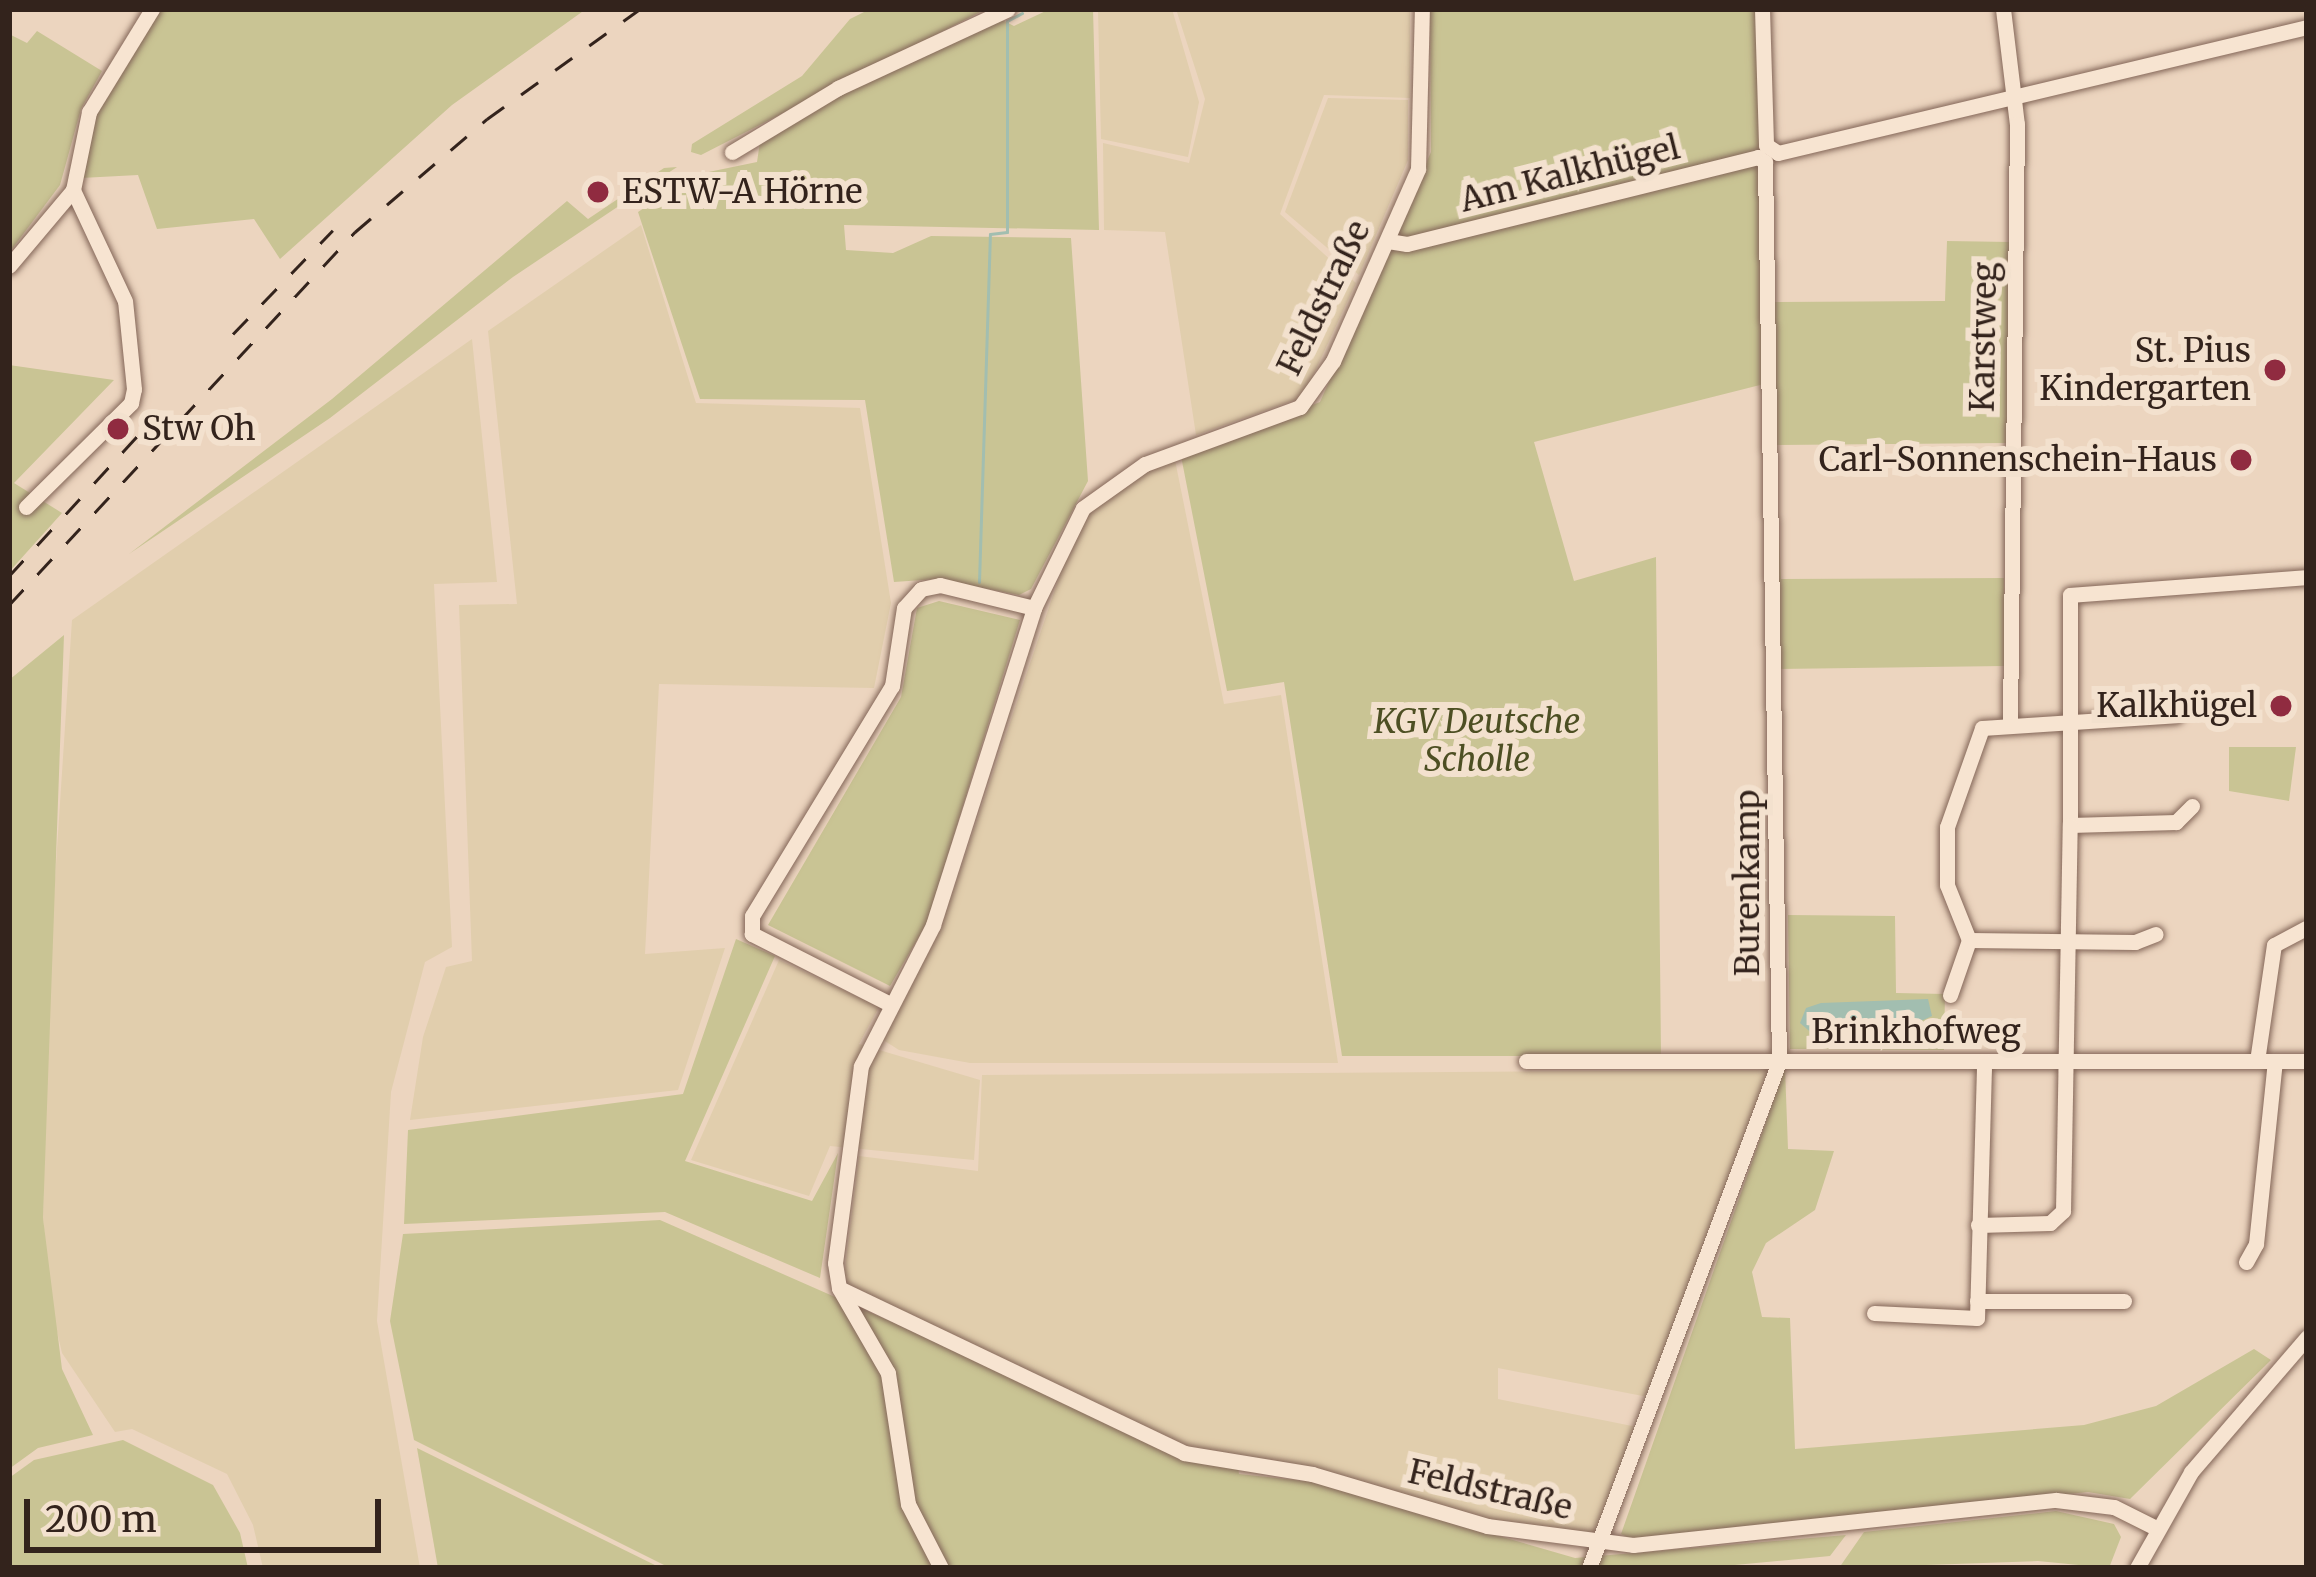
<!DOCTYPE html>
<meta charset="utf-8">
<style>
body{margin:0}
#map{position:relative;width:2316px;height:1577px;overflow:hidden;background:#ecd5bf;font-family:Merriweather,serif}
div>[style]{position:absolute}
.farmland>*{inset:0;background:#e1cead}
.green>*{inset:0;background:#c9c494}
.water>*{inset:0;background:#a2beb0}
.stream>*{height:3px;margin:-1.5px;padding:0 1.5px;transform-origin:1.5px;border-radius:1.5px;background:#a2beb0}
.roads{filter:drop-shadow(0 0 3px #836658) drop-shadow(0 0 3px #836658)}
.minor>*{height:15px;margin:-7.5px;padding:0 7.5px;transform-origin:7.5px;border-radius:7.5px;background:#f7e4d1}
.rail>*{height:3px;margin-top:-1.5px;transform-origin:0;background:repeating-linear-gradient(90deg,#33231c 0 21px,transparent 0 42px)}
.dots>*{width:33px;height:33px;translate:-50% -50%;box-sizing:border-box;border:6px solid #f3e1ce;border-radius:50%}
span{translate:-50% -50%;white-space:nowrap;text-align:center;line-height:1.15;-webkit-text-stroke:12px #f3e1ce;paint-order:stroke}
.street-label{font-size:33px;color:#33231c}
.poi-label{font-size:33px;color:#33231c}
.left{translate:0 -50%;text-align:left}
.right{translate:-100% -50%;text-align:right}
.park-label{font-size:33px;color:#4d4f23;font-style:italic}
.frame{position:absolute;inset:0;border:12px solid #33231c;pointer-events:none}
.scale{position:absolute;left:24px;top:1499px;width:357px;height:54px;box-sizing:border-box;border:6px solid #33231c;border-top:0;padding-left:15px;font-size:36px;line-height:42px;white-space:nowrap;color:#33231c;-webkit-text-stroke:9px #f3e1ce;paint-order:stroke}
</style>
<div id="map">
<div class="farmland">
<div style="clip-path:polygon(1098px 9px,1172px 9px,1199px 102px,1188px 157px,1101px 139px)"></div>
<div style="clip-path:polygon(1176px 9px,1410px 9px,1410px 98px,1324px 95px,1280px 214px,1356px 283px,1303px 397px,1196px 435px,1165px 232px,1104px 230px,1103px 143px,1189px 163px,1205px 99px)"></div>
<div style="clip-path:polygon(1328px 98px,1408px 100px,1408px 160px,1359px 275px,1285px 212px)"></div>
<div style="clip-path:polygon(641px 225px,696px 403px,860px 408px,891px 603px,874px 688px,659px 684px,645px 954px,725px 948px,678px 1090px,410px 1120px,423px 1037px,446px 967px,472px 961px,459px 605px,517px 604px,488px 331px)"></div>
<div style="clip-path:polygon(472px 339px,497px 582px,434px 584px,452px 947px,425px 962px,391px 1092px,377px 1321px,420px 1568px,263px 1568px,253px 1525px,227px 1474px,132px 1429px,115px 1432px,62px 1353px,51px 1306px,43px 1218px,49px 971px,72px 620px)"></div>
<div style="clip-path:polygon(1175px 460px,1224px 704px,1281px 695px,1338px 1063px,970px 1063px,899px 1050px,880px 1038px,939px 933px,1068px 551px,1087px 514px,1121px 480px)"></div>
<div style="clip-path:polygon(779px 960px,879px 1007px,859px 1044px,980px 1080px,974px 1160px,830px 1146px,809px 1196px,691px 1160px)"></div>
<div style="clip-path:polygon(1768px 1070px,1653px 1398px,1498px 1368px,1498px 1399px,1642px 1428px,1599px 1539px,1439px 1510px,1311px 1467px,1187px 1446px,843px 1285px,859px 1156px,978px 1171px,982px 1075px)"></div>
</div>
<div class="green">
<div style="clip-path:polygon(162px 9px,586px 9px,452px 105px,280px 259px,254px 219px,157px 229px,138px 175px,81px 178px,98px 104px)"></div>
<div style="clip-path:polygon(870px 9px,986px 9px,701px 155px,691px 152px,692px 144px,802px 76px,850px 19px)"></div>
<div style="clip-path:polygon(1050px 9px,1093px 9px,1099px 230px,844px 225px,846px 250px,893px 253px,931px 236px,1071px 238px,1088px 481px,1031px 589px,1019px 595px,937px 579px,894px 582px,865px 400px,700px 399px,638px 212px,694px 175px,757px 162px,761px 135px,840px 92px,1000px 19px,1014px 26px)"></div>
<div style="clip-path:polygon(1430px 9px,1761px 9px,1774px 302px,1945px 301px,1947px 241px,2010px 242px,2007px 443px,1775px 445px,1781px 579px,2004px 578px,2004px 666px,1775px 669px,1768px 383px,1534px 442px,1574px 581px,1656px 557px,1661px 1056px,1342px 1056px,1284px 682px,1227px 691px,1181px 456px,1320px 402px,1431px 152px)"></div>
<div style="clip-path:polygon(37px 31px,102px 71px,81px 109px,60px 185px,9px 253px,9px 34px,27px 43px)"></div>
<div style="clip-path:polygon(677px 167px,513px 277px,330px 418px,129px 554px,332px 399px,567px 201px,588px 219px,664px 168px)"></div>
<div style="clip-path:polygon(9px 365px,114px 380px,14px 483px,62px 513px,9px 572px)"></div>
<div style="clip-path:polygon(939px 601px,1020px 620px,927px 923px,890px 986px,768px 925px,901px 697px,917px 608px)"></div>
<div style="clip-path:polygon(64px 635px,43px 1218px,62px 1369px,93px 1435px,38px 1448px,9px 1469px,9px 680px)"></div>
<div style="clip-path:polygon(2229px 747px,2296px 747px,2289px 801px,2229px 791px)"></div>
<div style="clip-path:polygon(1788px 915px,1895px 916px,1896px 993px,1945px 994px,1944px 1050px,1790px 1049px)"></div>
<div style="clip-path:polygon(736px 939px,775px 956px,685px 1161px,812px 1201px,838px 1153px,820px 1278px,665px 1212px,404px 1224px,408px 1130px,683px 1094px)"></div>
<div style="clip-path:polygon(1785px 1068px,1788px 1149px,1834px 1151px,1815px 1210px,1766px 1243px,1752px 1272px,1762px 1317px,1790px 1318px,1795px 1449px,2084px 1425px,2156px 1406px,2254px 1349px,2271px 1360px,2130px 1499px,2088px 1492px,1632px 1539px,1621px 1534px)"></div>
<div style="clip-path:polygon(660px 1220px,1174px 1446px,1237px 1461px,1239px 1474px,1313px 1482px,1575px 1558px,1846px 1535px,1830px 1556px,1703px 1568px,670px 1568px,414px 1440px,390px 1321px,403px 1234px)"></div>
<div style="clip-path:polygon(123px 1440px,213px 1485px,240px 1533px,248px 1568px,9px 1568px,9px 1478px,34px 1460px)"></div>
<div style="clip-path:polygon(417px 1448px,661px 1568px,438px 1568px)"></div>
<div style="clip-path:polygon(2056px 1511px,2114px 1524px,2121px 1537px,2109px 1568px,2038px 1561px,1839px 1568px,1864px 1532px)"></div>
</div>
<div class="water">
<div style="clip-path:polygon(1928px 999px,1932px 1016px,1882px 1039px,1822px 1042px,1800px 1023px,1806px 1008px,1821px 1003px)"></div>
</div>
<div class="stream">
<div style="left:979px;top:582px;width:348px;rotate:-88.2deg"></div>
<div style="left:990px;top:234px;width:17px;rotate:-7deg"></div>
<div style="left:1007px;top:232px;width:211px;rotate:-90deg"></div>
<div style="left:1007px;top:21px;width:17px;rotate:-28deg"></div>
</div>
<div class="roads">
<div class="minor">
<div style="left:1762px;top:9px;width:136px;rotate:88.3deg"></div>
<div style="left:1766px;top:145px;width:14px;rotate:34deg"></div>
<div style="left:1778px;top:153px;width:544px;rotate:-13.4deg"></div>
<div style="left:2003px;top:9px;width:116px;rotate:83.1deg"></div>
<div style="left:2017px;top:124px;width:598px;rotate:90.67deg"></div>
<div style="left:732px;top:152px;width:124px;rotate:-31.1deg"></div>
<div style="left:838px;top:88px;width:187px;rotate:-24.9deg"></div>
<div style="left:1388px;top:241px;width:19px;rotate:9deg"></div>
<div style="left:1407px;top:244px;width:362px;rotate:-13.9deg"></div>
<div style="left:1758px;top:157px;width:9px;rotate:36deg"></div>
<div style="left:1765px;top:162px;width:900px;rotate:89.11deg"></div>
<div style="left:1779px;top:1062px;width:540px;rotate:110.58deg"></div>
<div style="left:9px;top:266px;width:99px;rotate:-49.9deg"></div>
<div style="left:73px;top:190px;width:80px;rotate:-78.4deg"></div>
<div style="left:89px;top:112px;width:121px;rotate:-58.5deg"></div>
<div style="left:26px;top:507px;width:148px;rotate:-44.7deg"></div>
<div style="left:131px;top:403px;width:14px;rotate:-78deg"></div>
<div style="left:134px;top:389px;width:88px;rotate:-95.8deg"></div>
<div style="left:125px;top:301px;width:123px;rotate:-115.1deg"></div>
<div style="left:2192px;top:806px;width:23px;rotate:135deg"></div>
<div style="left:2176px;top:822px;width:106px;rotate:178.4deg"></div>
<div style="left:2070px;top:825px;width:230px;rotate:-90deg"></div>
<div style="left:2070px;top:595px;width:238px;rotate:-4.3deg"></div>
<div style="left:1969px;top:940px;width:166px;rotate:0.7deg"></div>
<div style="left:2135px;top:942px;width:22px;rotate:-21deg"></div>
<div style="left:1950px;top:995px;width:58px;rotate:-70.9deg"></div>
<div style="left:1969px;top:940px;width:59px;rotate:-111.8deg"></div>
<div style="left:1947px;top:885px;width:58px;rotate:-90deg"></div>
<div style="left:1947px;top:827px;width:105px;rotate:-70.5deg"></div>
<div style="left:1982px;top:728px;width:194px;rotate:-3.8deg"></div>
<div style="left:888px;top:1003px;width:153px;rotate:-153.1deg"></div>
<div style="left:752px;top:934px;width:18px;rotate:-90deg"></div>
<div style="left:752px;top:916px;width:269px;rotate:-58.7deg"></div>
<div style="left:892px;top:686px;width:79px;rotate:-81.3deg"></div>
<div style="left:904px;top:608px;width:25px;rotate:-48deg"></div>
<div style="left:921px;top:589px;width:19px;rotate:-12deg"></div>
<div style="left:940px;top:585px;width:97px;rotate:13.7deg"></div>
<div style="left:1526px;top:1061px;width:781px"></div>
<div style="left:2257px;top:1061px;width:117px;rotate:-81.7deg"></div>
<div style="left:2274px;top:945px;width:36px;rotate:-28deg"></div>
<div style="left:1978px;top:1225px;width:72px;rotate:-1.6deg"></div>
<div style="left:2050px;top:1223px;width:18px;rotate:-43deg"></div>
<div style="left:2063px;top:1211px;width:386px;rotate:-89deg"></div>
<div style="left:2246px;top:1262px;width:21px;rotate:-61deg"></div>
<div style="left:2256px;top:1244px;width:184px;rotate:-84.1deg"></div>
<div style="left:843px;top:1290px;width:378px;rotate:25.5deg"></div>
<div style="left:1184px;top:1453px;width:130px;rotate:9.3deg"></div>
<div style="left:1312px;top:1474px;width:183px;rotate:16.5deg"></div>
<div style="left:1487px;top:1526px;width:147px;rotate:7.4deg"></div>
<div style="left:1633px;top:1545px;width:425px;rotate:-6.1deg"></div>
<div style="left:2056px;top:1500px;width:58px;rotate:6.9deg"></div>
<div style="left:2114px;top:1507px;width:47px;rotate:26.6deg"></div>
<div style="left:1977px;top:1301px;width:147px"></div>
<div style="left:1874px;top:1313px;width:103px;rotate:2.8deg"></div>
<div style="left:1977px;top:1318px;width:257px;rotate:-88.4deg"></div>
<div style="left:941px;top:1568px;width:72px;rotate:-117.3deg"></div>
<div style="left:908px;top:1504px;width:133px;rotate:-98.7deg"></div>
<div style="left:888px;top:1373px;width:98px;rotate:-120deg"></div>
<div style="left:839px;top:1288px;width:25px;rotate:-99deg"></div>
<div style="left:835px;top:1263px;width:199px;rotate:-82.5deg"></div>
<div style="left:861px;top:1066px;width:158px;rotate:-62.9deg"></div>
<div style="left:933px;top:925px;width:333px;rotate:-72.3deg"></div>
<div style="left:1034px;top:608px;width:111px;rotate:-63.9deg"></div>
<div style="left:1083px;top:508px;width:76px;rotate:-35.4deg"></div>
<div style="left:1145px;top:464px;width:165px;rotate:-20.2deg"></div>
<div style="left:1300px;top:407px;width:57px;rotate:-54.3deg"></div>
<div style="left:1333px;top:361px;width:210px;rotate:-66.1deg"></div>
<div style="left:1418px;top:169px;width:160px;rotate:-88.6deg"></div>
<div style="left:2137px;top:1568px;width:110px;rotate:-60.6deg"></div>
<div style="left:2191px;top:1472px;width:178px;rotate:-49.3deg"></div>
</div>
</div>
<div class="rail">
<div style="left:233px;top:334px;width:144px;rotate:-46.1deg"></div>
<div style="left:9px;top:576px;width:210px;rotate:-47.5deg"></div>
<div style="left:9px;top:605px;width:509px;rotate:-47.15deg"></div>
<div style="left:355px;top:232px;width:174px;rotate:-40.6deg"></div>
<div style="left:487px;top:119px;width:188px;rotate:-35.7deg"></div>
</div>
<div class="dots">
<div style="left:598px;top:192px;background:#902b40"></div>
<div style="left:2275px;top:370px;background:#902b40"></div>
<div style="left:118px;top:429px;background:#902b40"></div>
<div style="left:2241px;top:460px;background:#902b40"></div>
<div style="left:2281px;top:706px;background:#902b40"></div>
</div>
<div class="street-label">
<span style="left:1570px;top:174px;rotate:-14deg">Am Kalkhügel</span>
<span style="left:1324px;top:298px;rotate:-64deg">Feldstraße</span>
<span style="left:1984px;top:337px;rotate:-89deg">Karstweg</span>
<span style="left:1748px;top:883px;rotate:-90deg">Burenkamp</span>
<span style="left:1916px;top:1032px">Brinkhofweg</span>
<span style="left:1490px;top:1490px;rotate:13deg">Feldstraße</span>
</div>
<div class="poi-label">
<span class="left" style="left:622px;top:192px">ESTW-A Hörne</span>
<span class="right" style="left:2251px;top:370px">St. Pius<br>Kindergarten</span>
<span class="left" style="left:142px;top:429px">Stw Oh</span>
<span class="right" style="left:2217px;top:460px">Carl-Sonnenschein-Haus</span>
<span class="right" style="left:2257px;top:706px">Kalkhügel</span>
</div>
<div class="park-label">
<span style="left:1477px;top:741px">KGV Deutsche<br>Scholle</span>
</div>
<div class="frame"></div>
<div class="scale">200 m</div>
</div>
